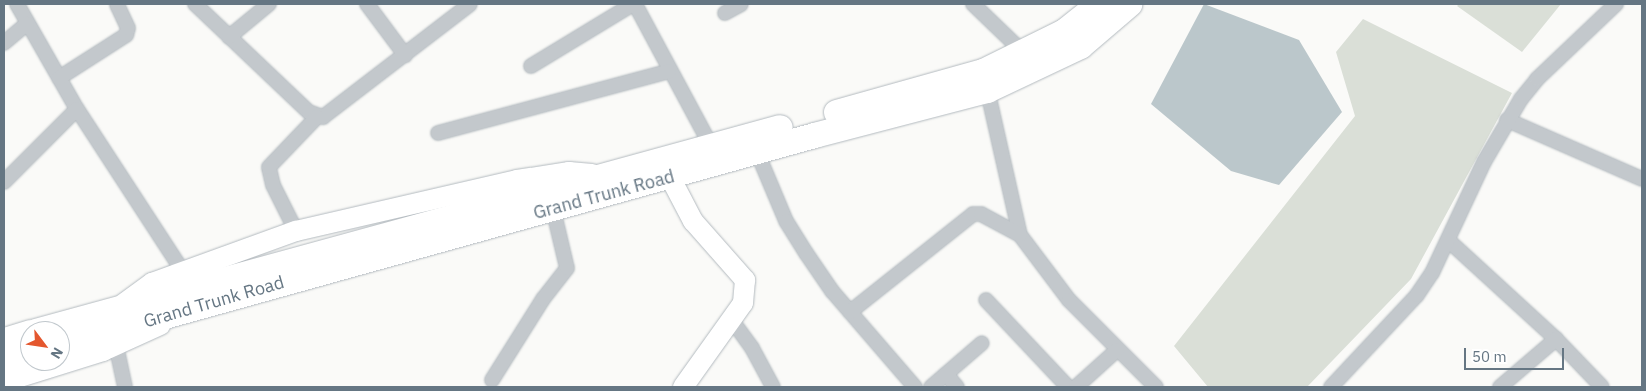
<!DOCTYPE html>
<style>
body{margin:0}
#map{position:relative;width:1646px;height:391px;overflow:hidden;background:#fafaf8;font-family:"IBM Plex Sans",sans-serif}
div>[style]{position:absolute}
.green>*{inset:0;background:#dadfd7}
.water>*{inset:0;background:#bbc7cb}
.roads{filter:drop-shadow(0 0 1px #b3babf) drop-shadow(0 0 1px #b3babf)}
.street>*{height:14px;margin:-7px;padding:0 7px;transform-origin:7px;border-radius:7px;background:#c3c8cc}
.secondary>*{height:20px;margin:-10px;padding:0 10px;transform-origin:10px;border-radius:10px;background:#fff}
.highway>*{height:25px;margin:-12.5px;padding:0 12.5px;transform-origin:12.5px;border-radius:12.5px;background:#fff}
span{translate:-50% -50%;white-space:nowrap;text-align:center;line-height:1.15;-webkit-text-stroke:5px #fff;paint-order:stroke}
.street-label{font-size:18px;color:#657683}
.frame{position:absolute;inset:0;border:5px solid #657683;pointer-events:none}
.north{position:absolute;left:20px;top:321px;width:50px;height:50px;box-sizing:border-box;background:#fff;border:1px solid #c1c8cd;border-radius:50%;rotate:121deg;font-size:14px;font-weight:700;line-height:20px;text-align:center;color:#657683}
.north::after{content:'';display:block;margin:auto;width:18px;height:22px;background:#e4572e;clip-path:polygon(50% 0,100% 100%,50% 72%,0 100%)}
.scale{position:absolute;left:1464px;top:348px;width:100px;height:22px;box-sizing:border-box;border:2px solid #657683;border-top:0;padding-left:6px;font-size:15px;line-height:18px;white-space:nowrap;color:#657683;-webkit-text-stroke:4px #fff;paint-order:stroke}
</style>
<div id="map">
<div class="green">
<div style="clip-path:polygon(1459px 4px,1561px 4px,1522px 52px,1457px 6px)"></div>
<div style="clip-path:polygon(1363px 19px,1512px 93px,1411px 279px,1307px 387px,1208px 387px,1174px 346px,1355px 116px,1336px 52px)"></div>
</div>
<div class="water">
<div style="clip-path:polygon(1204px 4px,1299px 40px,1342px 112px,1279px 185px,1231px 171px,1151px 104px)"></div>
</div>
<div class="roads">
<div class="street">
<div style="left:17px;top:4px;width:121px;rotate:60.3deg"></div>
<div style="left:77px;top:109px;width:192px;rotate:56.9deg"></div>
<div style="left:195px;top:4px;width:157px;rotate:43.5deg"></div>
<div style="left:309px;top:112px;width:15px;rotate:20deg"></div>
<div style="left:323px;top:117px;width:185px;rotate:-37.5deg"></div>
<div style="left:367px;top:4px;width:64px;rotate:53.3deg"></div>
<div style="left:635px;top:4px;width:161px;rotate:61.8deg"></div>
<div style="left:973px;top:4px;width:71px;rotate:43.9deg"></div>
<div style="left:725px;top:13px;width:18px;rotate:-29deg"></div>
<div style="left:229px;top:37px;width:52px;rotate:-39.5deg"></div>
<div style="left:4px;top:43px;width:30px;rotate:-40deg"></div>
<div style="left:531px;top:66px;width:119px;rotate:-31.3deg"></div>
<div style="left:59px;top:78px;width:80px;rotate:-32.7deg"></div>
<div style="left:126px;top:35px;width:7px;rotate:-74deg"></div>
<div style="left:128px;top:28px;width:26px;rotate:-115deg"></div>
<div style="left:986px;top:84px;width:155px;rotate:77.3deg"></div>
<div style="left:1020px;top:235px;width:81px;rotate:53deg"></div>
<div style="left:1069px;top:300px;width:123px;rotate:45deg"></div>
<div style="left:1507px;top:120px;width:147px;rotate:23.6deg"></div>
<div style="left:438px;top:133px;width:239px;rotate:-15deg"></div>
<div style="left:757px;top:152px;width:75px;rotate:67.2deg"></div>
<div style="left:786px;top:221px;width:38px;rotate:58deg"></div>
<div style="left:806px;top:253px;width:46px;rotate:55.6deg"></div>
<div style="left:832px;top:291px;width:127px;rotate:49.2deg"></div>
<div style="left:4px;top:182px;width:103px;rotate:-45deg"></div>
<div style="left:296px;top:231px;width:51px;rotate:-116.6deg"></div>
<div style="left:273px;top:185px;width:18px;rotate:-103deg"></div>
<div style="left:269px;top:167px;width:69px;rotate:-46.2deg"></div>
<div style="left:1449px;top:241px;width:145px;rotate:42.5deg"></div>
<div style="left:1556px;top:339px;width:66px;rotate:46.2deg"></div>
<div style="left:986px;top:300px;width:120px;rotate:46.7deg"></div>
<div style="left:850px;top:312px;width:157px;rotate:-38.5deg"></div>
<div style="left:973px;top:214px;width:8px"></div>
<div style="left:981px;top:214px;width:44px;rotate:28.3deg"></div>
<div style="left:731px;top:319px;width:36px;rotate:54deg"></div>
<div style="left:752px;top:348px;width:44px;rotate:61.7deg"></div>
<div style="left:116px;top:345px;width:43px;rotate:77.9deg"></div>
<div style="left:946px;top:374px;width:17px;rotate:50deg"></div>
<div style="left:492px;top:380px;width:96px;rotate:-57.8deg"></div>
<div style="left:543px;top:299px;width:39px;rotate:-52deg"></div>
<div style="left:567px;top:268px;width:61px;rotate:-103.3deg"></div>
<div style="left:931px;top:387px;width:67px;rotate:-40.8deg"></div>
<div style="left:1076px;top:387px;width:55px;rotate:-42.1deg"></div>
<div style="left:1331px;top:387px;width:126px;rotate:-46.9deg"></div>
<div style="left:1417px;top:295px;width:27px;rotate:-56deg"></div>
<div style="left:1432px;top:273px;width:123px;rotate:-64.9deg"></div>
<div style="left:1484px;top:162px;width:73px;rotate:-59.6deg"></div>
<div style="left:1521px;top:99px;width:26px;rotate:-51deg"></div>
<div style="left:1537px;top:79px;width:109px;rotate:-43.5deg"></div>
<div style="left:1500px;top:387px;width:74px;rotate:-40.6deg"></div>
</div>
<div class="secondary">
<div style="left:670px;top:177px;width:50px;rotate:62.4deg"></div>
<div style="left:693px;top:221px;width:79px;rotate:48.6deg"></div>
<div style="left:745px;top:280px;width:23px;rotate:95deg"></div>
<div style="left:743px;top:303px;width:103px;rotate:125.5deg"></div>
<div style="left:123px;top:304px;width:36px;rotate:-36deg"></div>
<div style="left:152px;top:283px;width:153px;rotate:-19.9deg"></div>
<div style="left:296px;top:231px;width:227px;rotate:-13deg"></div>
<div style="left:517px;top:180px;width:53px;rotate:-8.7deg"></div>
<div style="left:569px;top:172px;width:23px;rotate:5deg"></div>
<div style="left:4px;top:382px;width:104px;rotate:-17.4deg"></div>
<div style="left:103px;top:351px;width:63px;rotate:-24.5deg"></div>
</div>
<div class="highway">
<div style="left:836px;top:112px;width:153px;rotate:-15.6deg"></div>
<div style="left:983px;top:71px;width:90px;rotate:-26.3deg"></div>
<div style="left:1064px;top:31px;width:43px;rotate:-38.5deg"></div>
<div style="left:35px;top:331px;width:772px;rotate:-15.31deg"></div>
<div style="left:4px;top:340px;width:27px;rotate:-17deg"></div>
<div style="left:60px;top:345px;width:783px;rotate:-15.56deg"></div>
<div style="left:814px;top:135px;width:179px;rotate:-14.6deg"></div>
<div style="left:987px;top:90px;width:103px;rotate:-25.3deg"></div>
<div style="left:1080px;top:46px;width:65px;rotate:-40.6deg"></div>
<div style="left:4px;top:361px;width:27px;rotate:-17deg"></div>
</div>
</div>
<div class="street-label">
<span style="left:604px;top:195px;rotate:-15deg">Grand Trunk Road</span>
<span style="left:214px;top:302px;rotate:-16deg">Grand Trunk Road</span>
</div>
<div class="frame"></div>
<div class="north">N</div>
<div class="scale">50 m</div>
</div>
